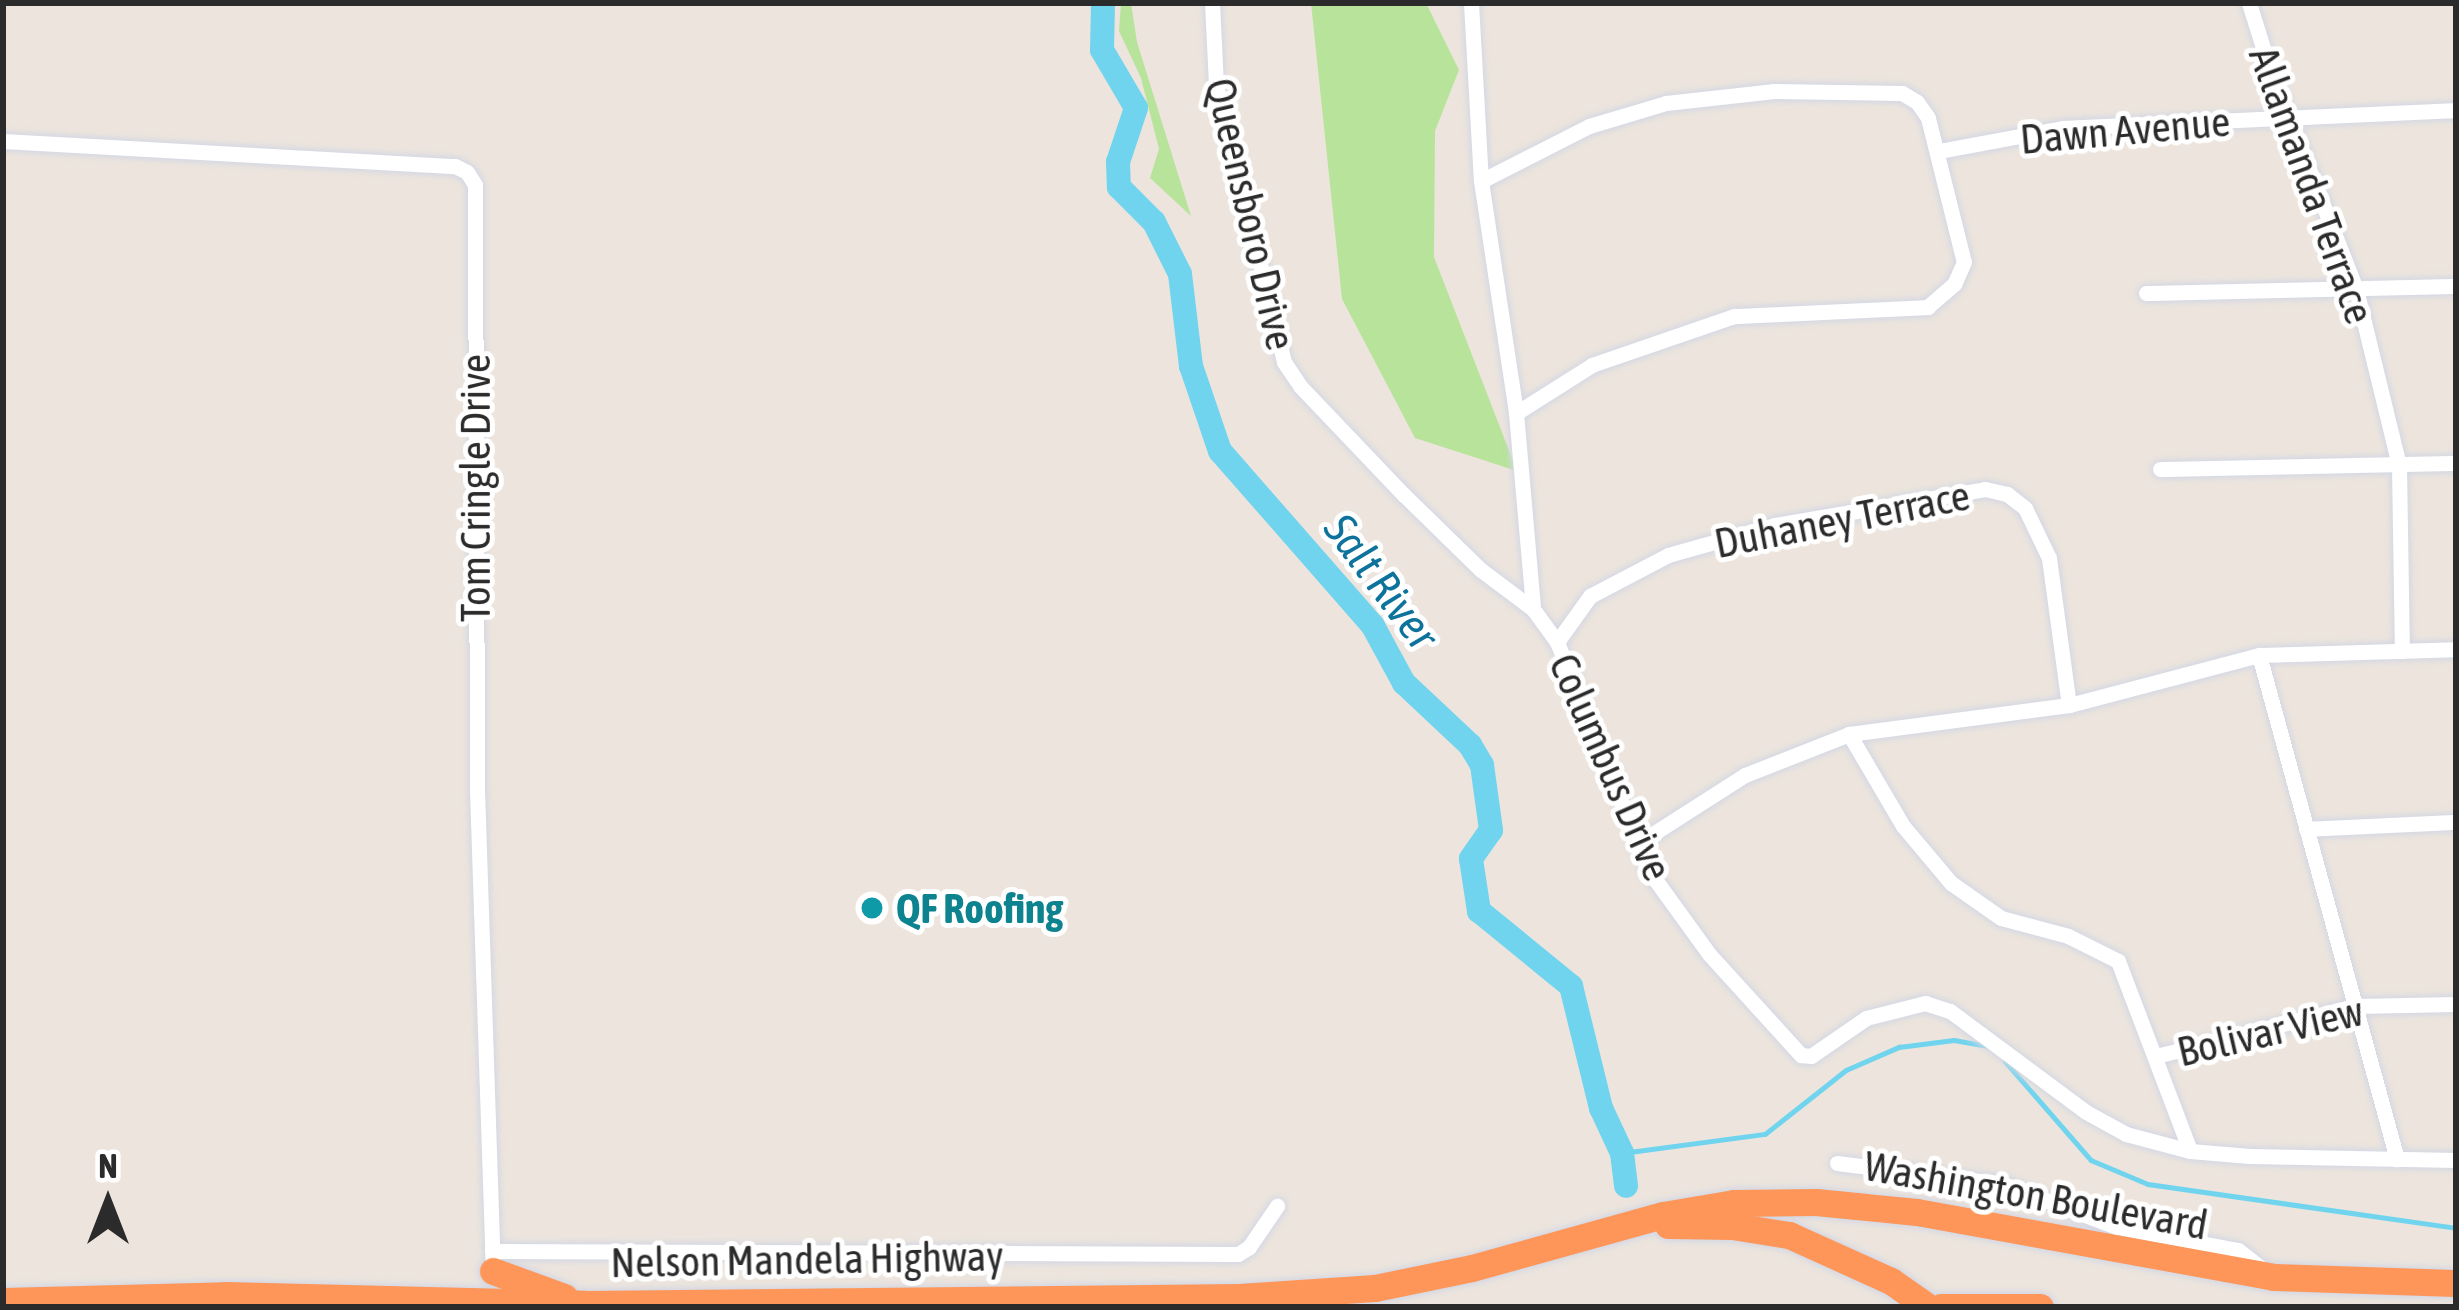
<!DOCTYPE html>
<style>
body{margin:0}
#map{position:relative;width:2459px;height:1310px;overflow:hidden;background:#ede5dd;font-family:"Asap Condensed",sans-serif}
div>[style]{position:absolute}
.green>*{inset:0;background:#b7e39a}
.stream>*{height:4.5px;margin:-2.25px;padding:0 2.25px;transform-origin:2.25px;border-radius:2.25px;background:#71d4ee}
.river>*{height:24px;margin:-12px;padding:0 12px;transform-origin:12px;border-radius:12px;background:#71d4ee}
.roads{filter:drop-shadow(0 0 3px #d3d7e4) drop-shadow(0 0 3px #d3d7e4)}
.street>*{height:15px;margin:-7.5px;padding:0 7.5px;transform-origin:7.5px;border-radius:7.5px;background:#fff}
.highway>*{height:27px;margin:-13.5px;padding:0 13.5px;transform-origin:13.5px;border-radius:13.5px;background:#fd9658}
.dots>*{width:33px;height:33px;translate:-50% -50%;box-sizing:border-box;border:6px solid #fff;border-radius:50%}
span{translate:-50% -50%;white-space:nowrap;text-align:center;line-height:1.15;-webkit-text-stroke:10px #fff;paint-order:stroke}
.street-label{font-size:42px;color:#2b2b2b}
.culture-label{font-size:42px;color:#0d838f;font-weight:700}
.left{translate:0 -50%;text-align:left}
.water-label{font-size:45px;color:#0e739c;font-style:italic}
.frame{position:absolute;inset:0;border:6px solid #2b2b2b;pointer-events:none}
.north{position:absolute;left:48px;top:1142px;width:120px;height:120px;-webkit-text-stroke:9px #fff;paint-order:stroke;rotate:0deg;font-size:33px;font-weight:700;line-height:48px;text-align:center;color:#2b2b2b}
.north::after{content:'';display:block;margin:auto;width:42px;height:54px;background:#2b2b2b;clip-path:polygon(50% 0,100% 100%,50% 72%,0 100%)}
</style>
<div id="map">
<div class="green">
<div style="clip-path:polygon(1121px 3px,1131px 3px,1137px 42px,1191px 216px,1150px 178px,1159px 149px,1141px 78px,1119px 31px)"></div>
<div style="clip-path:polygon(1311px 3px,1426px 3px,1459px 70px,1435px 131px,1434px 257px,1517px 471px,1415px 438px,1342px 299px)"></div>
</div>
<div class="stream">
<div style="left:2005px;top:1061px;width:131px;rotate:49deg"></div>
<div style="left:2091px;top:1160px;width:62px;rotate:22.8deg"></div>
<div style="left:2148px;top:1184px;width:311px;rotate:8.1deg"></div>
<div style="left:1622px;top:1153px;width:144px;rotate:-7.6deg"></div>
<div style="left:1765px;top:1134px;width:103px;rotate:-38.3deg"></div>
<div style="left:1846px;top:1070px;width:58px;rotate:-23.5deg"></div>
<div style="left:1899px;top:1047px;width:55px;rotate:-7.3deg"></div>
<div style="left:1954px;top:1040px;width:35px;rotate:10deg"></div>
</div>
<div class="river">
<div style="left:1103px;top:3px;width:47px;rotate:91.2deg"></div>
<div style="left:1102px;top:50px;width:67px;rotate:59.6deg"></div>
<div style="left:1136px;top:108px;width:57px;rotate:108.4deg"></div>
<div style="left:1118px;top:162px;width:25px;rotate:88deg"></div>
<div style="left:1119px;top:187px;width:49px;rotate:45deg"></div>
<div style="left:1154px;top:222px;width:58px;rotate:63.4deg"></div>
<div style="left:1180px;top:274px;width:93px;rotate:83.2deg"></div>
<div style="left:1191px;top:366px;width:90px;rotate:71.2deg"></div>
<div style="left:1220px;top:451px;width:232px;rotate:48.8deg"></div>
<div style="left:1373px;top:626px;width:65px;rotate:61.5deg"></div>
<div style="left:1404px;top:683px;width:91px;rotate:43.2deg"></div>
<div style="left:1470px;top:745px;width:23px;rotate:59deg"></div>
<div style="left:1482px;top:765px;width:66px;rotate:82.1deg"></div>
<div style="left:1491px;top:830px;width:35px;rotate:125deg"></div>
<div style="left:1471px;top:859px;width:53px;rotate:81.3deg"></div>
<div style="left:1479px;top:911px;width:119px;rotate:39.2deg"></div>
<div style="left:1571px;top:986px;width:126px;rotate:76.2deg"></div>
<div style="left:1601px;top:1108px;width:50px;rotate:65deg"></div>
<div style="left:1622px;top:1153px;width:33px;rotate:83deg"></div>
</div>
<div class="roads">
<div class="street">
<div style="left:1212px;top:3px;width:82px;rotate:87.2deg"></div>
<div style="left:1216px;top:85px;width:285px;rotate:76.2deg"></div>
<div style="left:1284px;top:362px;width:30px;rotate:56deg"></div>
<div style="left:1301px;top:387px;width:148px;rotate:46.4deg"></div>
<div style="left:1403px;top:494px;width:109px;rotate:44.3deg"></div>
<div style="left:1481px;top:570px;width:65px;rotate:36.9deg"></div>
<div style="left:1471px;top:3px;width:178px;rotate:86.8deg"></div>
<div style="left:1481px;top:181px;width:235px;rotate:81.4deg"></div>
<div style="left:1516px;top:413px;width:197px;rotate:85deg"></div>
<div style="left:1533px;top:609px;width:41px;rotate:54deg"></div>
<div style="left:1557px;top:642px;width:247px;rotate:68.1deg"></div>
<div style="left:1649px;top:871px;width:102px;rotate:54.1deg"></div>
<div style="left:1709px;top:954px;width:137px;rotate:47.7deg"></div>
<div style="left:1801px;top:1055px;width:10px;rotate:6deg"></div>
<div style="left:1811px;top:1056px;width:67px;rotate:-34.6deg"></div>
<div style="left:1866px;top:1018px;width:61px;rotate:-14.3deg"></div>
<div style="left:1925px;top:1003px;width:26px;rotate:18deg"></div>
<div style="left:1950px;top:1011px;width:169px;rotate:36.6deg"></div>
<div style="left:2086px;top:1112px;width:46px;rotate:28.8deg"></div>
<div style="left:2126px;top:1134px;width:66px;rotate:14.9deg"></div>
<div style="left:2190px;top:1151px;width:60px;rotate:4.8deg"></div>
<div style="left:2250px;top:1156px;width:206px;rotate:1.1deg"></div>
<div style="left:2249px;top:3px;width:67px;rotate:72.6deg"></div>
<div style="left:2269px;top:67px;width:238px;rotate:68.6deg"></div>
<div style="left:2356px;top:289px;width:182px;rotate:76.3deg"></div>
<div style="left:2399px;top:466px;width:185px;rotate:89.1deg"></div>
<div style="left:3px;top:141px;width:453px;rotate:3.2deg"></div>
<div style="left:455px;top:166px;width:13px;rotate:27deg"></div>
<div style="left:467px;top:172px;width:15px;rotate:58deg"></div>
<div style="left:475px;top:185px;width:605px;rotate:89.81deg"></div>
<div style="left:477px;top:790px;width:481px;rotate:88.1deg"></div>
<div style="left:1939px;top:151px;width:126px;rotate:-10.5deg"></div>
<div style="left:2063px;top:128px;width:393px;rotate:-2.6deg"></div>
<div style="left:1481px;top:181px;width:121px;rotate:-27deg"></div>
<div style="left:1589px;top:126px;width:80px;rotate:-16.6deg"></div>
<div style="left:1666px;top:103px;width:109px;rotate:-6.3deg"></div>
<div style="left:1774px;top:91px;width:128px;rotate:0.9deg"></div>
<div style="left:1902px;top:93px;width:17px;rotate:31deg"></div>
<div style="left:1917px;top:102px;width:19px;rotate:55deg"></div>
<div style="left:1928px;top:118px;width:148px;rotate:76deg"></div>
<div style="left:1964px;top:262px;width:24px;rotate:114deg"></div>
<div style="left:1954px;top:284px;width:35px;rotate:139deg"></div>
<div style="left:1928px;top:307px;width:194px;rotate:177.3deg"></div>
<div style="left:1734px;top:316px;width:150px;rotate:161deg"></div>
<div style="left:1592px;top:365px;width:90px;rotate:147.7deg"></div>
<div style="left:2146px;top:293px;width:310px;rotate:-1.3deg"></div>
<div style="left:2160px;top:469px;width:296px;rotate:-1.2deg"></div>
<div style="left:1557px;top:642px;width:57px;rotate:-54.3deg"></div>
<div style="left:1590px;top:596px;width:88px;rotate:-27.7deg"></div>
<div style="left:1668px;top:555px;width:111px;rotate:-15.7deg"></div>
<div style="left:1775px;top:525px;width:213px;rotate:-9.7deg"></div>
<div style="left:1985px;top:489px;width:23px;rotate:13deg"></div>
<div style="left:2007px;top:494px;width:23px;rotate:38deg"></div>
<div style="left:2025px;top:508px;width:55px;rotate:64.4deg"></div>
<div style="left:2049px;top:558px;width:148px;rotate:82.3deg"></div>
<div style="left:2259px;top:655px;width:523px;rotate:74.69deg"></div>
<div style="left:1849px;top:734px;width:107px;rotate:59.6deg"></div>
<div style="left:1903px;top:826px;width:75px;rotate:49.9deg"></div>
<div style="left:1951px;top:883px;width:61px;rotate:35deg"></div>
<div style="left:2001px;top:918px;width:69px;rotate:15deg"></div>
<div style="left:2068px;top:936px;width:56px;rotate:26.6deg"></div>
<div style="left:2118px;top:961px;width:203px;rotate:69.2deg"></div>
<div style="left:2306px;top:829px;width:150px;rotate:-2.7deg"></div>
<div style="left:1637px;top:844px;width:128px;rotate:-32.6deg"></div>
<div style="left:1745px;top:775px;width:112px;rotate:-21.5deg"></div>
<div style="left:1849px;top:734px;width:222px;rotate:-7.5deg"></div>
<div style="left:2069px;top:705px;width:196px;rotate:-14.7deg"></div>
<div style="left:2259px;top:655px;width:197px;rotate:-1.7deg"></div>
<div style="left:2156px;top:1056px;width:205px;rotate:-14.1deg"></div>
<div style="left:2355px;top:1006px;width:101px;rotate:-1.1deg"></div>
<div style="left:1837px;top:1163px;width:167px;rotate:7.2deg"></div>
<div style="left:2003px;top:1184px;width:122px;rotate:20.7deg"></div>
<div style="left:2117px;top:1227px;width:123px;rotate:10.8deg"></div>
<div style="left:2238px;top:1250px;width:34px;rotate:38deg"></div>
<div style="left:492px;top:1251px;width:746px;rotate:0.23deg"></div>
<div style="left:1238px;top:1254px;width:13px;rotate:-32deg"></div>
<div style="left:1249px;top:1247px;width:50px;rotate:-55.7deg"></div>
</div>
<div class="highway">
<div style="left:1668px;top:1225px;width:64px;rotate:0.9deg"></div>
<div style="left:1732px;top:1226px;width:58px;rotate:9deg"></div>
<div style="left:1789px;top:1235px;width:112px;rotate:24.3deg"></div>
<div style="left:1891px;top:1281px;width:45px;rotate:35.1deg"></div>
<div style="left:493px;top:1271px;width:76px;rotate:20.1deg"></div>
<div style="left:3px;top:1301px;width:222px;rotate:-1.5deg"></div>
<div style="left:225px;top:1295px;width:360px;rotate:1.4deg"></div>
<div style="left:585px;top:1304px;width:654px;rotate:-0.61deg"></div>
<div style="left:1239px;top:1297px;width:136px;rotate:-3.8deg"></div>
<div style="left:1375px;top:1288px;width:99px;rotate:-11.7deg"></div>
<div style="left:1472px;top:1268px;width:198px;rotate:-15.5deg"></div>
<div style="left:1663px;top:1215px;width:72px;rotate:-9.6deg"></div>
<div style="left:1734px;top:1203px;width:82px;rotate:-0.7deg"></div>
<div style="left:1816px;top:1202px;width:101px;rotate:5.7deg"></div>
<div style="left:1917px;top:1212px;width:362px;rotate:10.3deg"></div>
<div style="left:2273px;top:1277px;width:183px;rotate:1.9deg"></div>
<div style="left:1941px;top:1307px;width:99px"></div>
</div>
</div>
<div class="dots">
<div style="left:872px;top:908px;background:#0f9aa8"></div>
</div>
<div class="street-label">
<span style="left:2125px;top:130px;rotate:-5deg">Dawn Avenue</span>
<span style="left:2312px;top:185px;rotate:70deg">Allamanda Terrace</span>
<span style="left:1251px;top:214px;rotate:77deg">Queensboro Drive</span>
<span style="left:475px;top:488px;rotate:-90deg">Tom Cringle Drive</span>
<span style="left:1842px;top:519px;rotate:-11deg">Duhaney Terrace</span>
<span style="left:1611px;top:767px;rotate:66deg">Columbus Drive</span>
<span style="left:2270px;top:1031px;rotate:-13deg">Bolivar View</span>
<span style="left:2036px;top:1195px;rotate:10deg">Washington Boulevard</span>
<span style="left:807px;top:1259px;rotate:-1deg">Nelson Mandela Highway</span>
</div>
<div class="culture-label">
<span class="left" style="left:896px;top:908px">QF Roofing</span>
</div>
<div class="water-label">
<span style="left:1381px;top:582px;rotate:53deg">Salt River</span>
</div>
<div class="frame"></div>
<div class="north">N</div>
</div>
